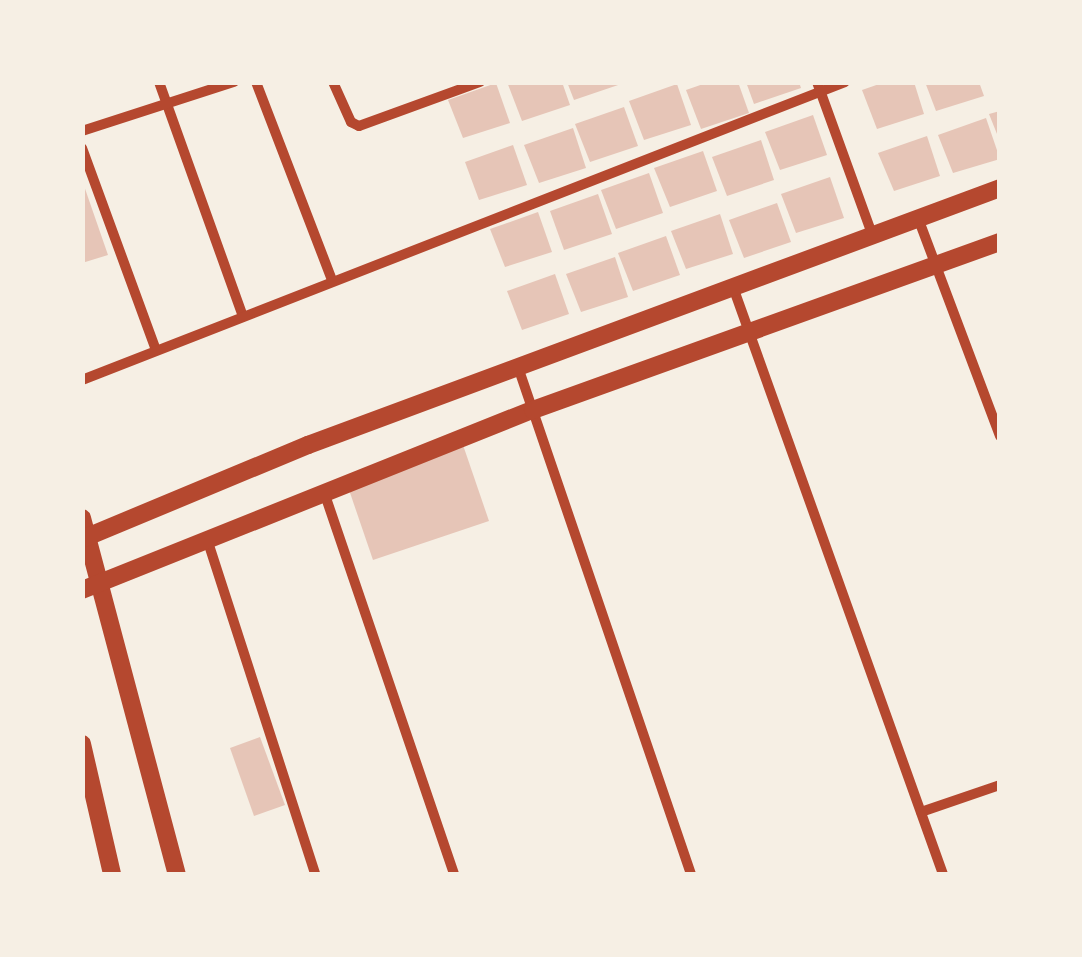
<!DOCTYPE html>
<style>
body{margin:0}
#map{position:relative;width:1082px;height:957px;overflow:hidden;background:#f6efe4;font-family:Ubuntu,sans-serif}
div>[style]{position:absolute}
.building>*{inset:0;background:#e6c5b7}
.minor>*{height:10px;margin:-5px;padding:0 5px;transform-origin:5px;border-radius:5px;background:#b5482f}
.tertiary>*{height:18px;margin:-9px;padding:0 9px;transform-origin:9px;border-radius:9px;background:#b5482f}
span{translate:-50% -50%;white-space:nowrap;text-align:center;line-height:1.15;-webkit-text-stroke:8px #f6efe4;paint-order:stroke}
.frame{position:absolute;inset:0;border:85px solid #f6efe4;pointer-events:none}
</style>
<div id="map">
<div class="building">
<div style="clip-path:polygon(507px 82px,562px 82px,570px 105px,522px 121px)"></div>
<div style="clip-path:polygon(567px 82px,624px 82px,624px 83px,574px 100px)"></div>
<div style="clip-path:polygon(709px 82px,738px 82px,749px 113px,701px 129px,686px 90px)"></div>
<div style="clip-path:polygon(746px 82px,799px 82px,801px 88px,754px 104px)"></div>
<div style="clip-path:polygon(885px 82px,914px 82px,924px 114px,877px 129px,862px 90px)"></div>
<div style="clip-path:polygon(925px 82px,979px 82px,984px 96px,936px 111px)"></div>
<div style="clip-path:polygon(496px 83px,510px 123px,463px 138px,448px 100px)"></div>
<div style="clip-path:polygon(677px 84px,691px 125px,644px 140px,629px 101px)"></div>
<div style="clip-path:polygon(624px 107px,638px 146px,590px 162px,575px 124px)"></div>
<div style="clip-path:polygon(1000px 111px,1000px 139px,999px 139px,989px 114px)"></div>
<div style="clip-path:polygon(813px 115px,827px 155px,780px 170px,765px 132px)"></div>
<div style="clip-path:polygon(986px 118px,1000px 159px,953px 173px,938px 135px)"></div>
<div style="clip-path:polygon(573px 128px,586px 168px,539px 183px,524px 145px)"></div>
<div style="clip-path:polygon(927px 136px,940px 176px,894px 191px,878px 153px)"></div>
<div style="clip-path:polygon(761px 140px,774px 180px,727px 196px,712px 157px)"></div>
<div style="clip-path:polygon(513px 145px,527px 185px,479px 200px,465px 162px)"></div>
<div style="clip-path:polygon(703px 151px,717px 191px,670px 207px,654px 168px)"></div>
<div style="clip-path:polygon(649px 173px,663px 213px,616px 229px,601px 190px)"></div>
<div style="clip-path:polygon(830px 177px,844px 218px,796px 233px,781px 194px)"></div>
<div style="clip-path:polygon(82px 180px,108px 255px,82px 263px)"></div>
<div style="clip-path:polygon(598px 194px,612px 234px,564px 250px,550px 211px)"></div>
<div style="clip-path:polygon(777px 203px,791px 242px,744px 258px,729px 220px)"></div>
<div style="clip-path:polygon(538px 212px,552px 252px,505px 267px,490px 229px)"></div>
<div style="clip-path:polygon(720px 214px,733px 254px,686px 269px,671px 231px)"></div>
<div style="clip-path:polygon(666px 236px,680px 275px,633px 291px,618px 253px)"></div>
<div style="clip-path:polygon(615px 257px,628px 297px,581px 312px,566px 274px)"></div>
<div style="clip-path:polygon(555px 274px,569px 314px,522px 330px,507px 291px)"></div>
<div style="clip-path:polygon(463px 445px,489px 521px,373px 560px,347px 484px)"></div>
<div style="clip-path:polygon(260px 737px,285px 805px,254px 816px,230px 748px)"></div>
</div>
<div class="minor">
<div style="left:159px;top:82px;width:249px;rotate:70.3deg"></div>
<div style="left:256px;top:82px;width:212px;rotate:69deg"></div>
<div style="left:333px;top:82px;width:44px;rotate:65.8deg"></div>
<div style="left:351px;top:122px;width:9px;rotate:27deg"></div>
<div style="left:359px;top:126px;width:129px;rotate:-20deg"></div>
<div style="left:817px;top:82px;width:165px;rotate:70.1deg"></div>
<div style="left:82px;top:131px;width:160px;rotate:-17.9deg"></div>
<div style="left:82px;top:148px;width:215px;rotate:69.9deg"></div>
<div style="left:918px;top:218px;width:233px;rotate:69.4deg"></div>
<div style="left:733px;top:287px;width:623px;rotate:70.32deg"></div>
<div style="left:518px;top:367px;width:536px;rotate:71.16deg"></div>
<div style="left:82px;top:380px;width:819px;rotate:-21.33deg"></div>
<div style="left:324px;top:492px;width:404px;rotate:71.2deg"></div>
<div style="left:208px;top:542px;width:349px;rotate:72.1deg"></div>
<div style="left:921px;top:812px;width:83px;rotate:-18.9deg"></div>
</div>
<div class="tertiary">
<div style="left:82px;top:518px;width:368px;rotate:75.1deg"></div>
<div style="left:82px;top:539px;width:245px;rotate:-22.6deg"></div>
<div style="left:308px;top:445px;width:738px;rotate:-20.37deg"></div>
<div style="left:82px;top:590px;width:486px;rotate:-21.8deg"></div>
<div style="left:533px;top:410px;width:496px;rotate:-19.8deg"></div>
<div style="left:82px;top:744px;width:133px;rotate:77deg"></div>
</div>
<div class="frame"></div>
</div>
